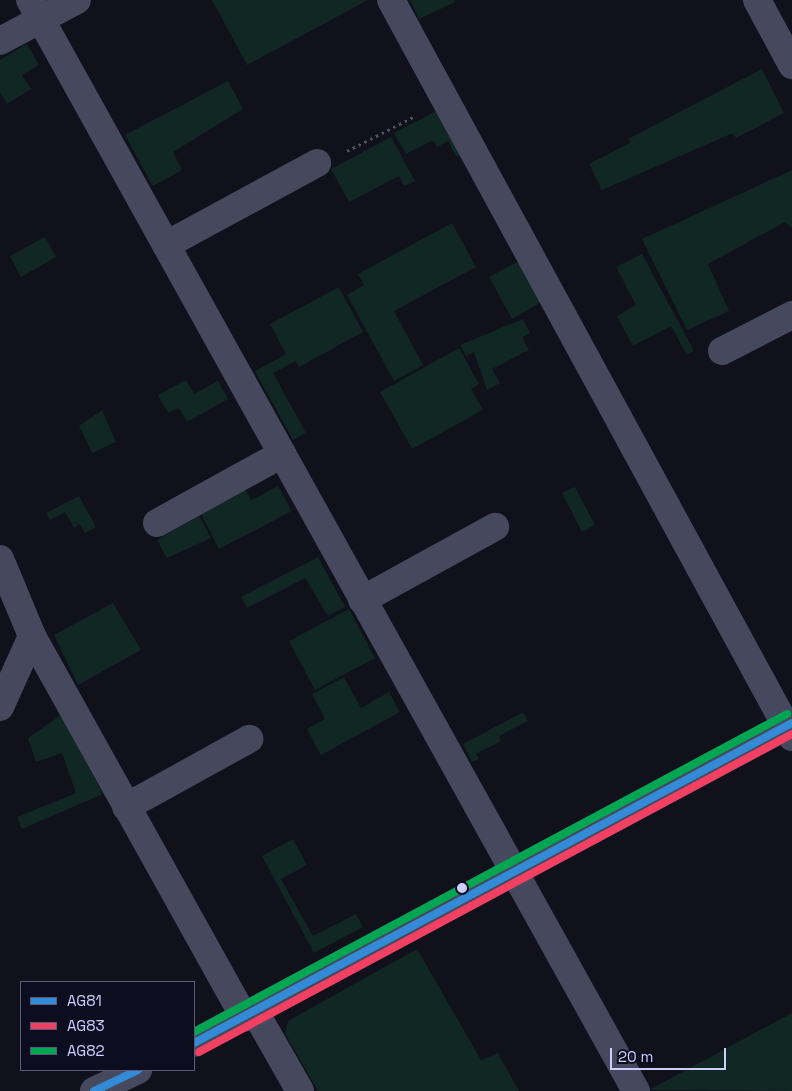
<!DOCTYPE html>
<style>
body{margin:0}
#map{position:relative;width:792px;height:1091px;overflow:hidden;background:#11111c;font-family:"Space Grotesk",sans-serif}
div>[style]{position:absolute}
.green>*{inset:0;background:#102724}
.path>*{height:3px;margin-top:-1.5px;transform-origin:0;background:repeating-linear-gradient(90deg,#475760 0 2.5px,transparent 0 6.5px)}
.minor>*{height:28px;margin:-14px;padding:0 14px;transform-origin:14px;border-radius:14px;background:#46485d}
.bus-1>*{height:8px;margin:-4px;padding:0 4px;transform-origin:4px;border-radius:4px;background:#338bd7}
.bus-2>*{height:8px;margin:-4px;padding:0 4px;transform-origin:4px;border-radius:4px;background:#f24062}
.bus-3>*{height:8px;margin:-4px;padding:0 4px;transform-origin:4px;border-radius:4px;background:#00a651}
.dots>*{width:14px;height:14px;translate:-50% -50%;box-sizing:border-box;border:2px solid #0d0d20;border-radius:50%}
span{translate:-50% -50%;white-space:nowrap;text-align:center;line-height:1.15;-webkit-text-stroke:4px #0d0d20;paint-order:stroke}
.legend{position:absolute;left:20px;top:981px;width:175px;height:90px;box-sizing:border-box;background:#0d0d20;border:1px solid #5a5a79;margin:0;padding:6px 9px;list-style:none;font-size:15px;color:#cdcefe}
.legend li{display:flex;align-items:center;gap:10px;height:25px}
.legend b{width:25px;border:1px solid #5a5a79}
.scale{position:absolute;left:610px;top:1048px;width:116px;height:22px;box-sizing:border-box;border:2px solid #cdcefe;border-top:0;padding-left:6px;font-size:15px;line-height:18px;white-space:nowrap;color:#cdcefe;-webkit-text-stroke:4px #0d0d20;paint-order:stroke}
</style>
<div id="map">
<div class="green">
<div style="clip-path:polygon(212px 0,368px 0,247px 65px)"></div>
<div style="clip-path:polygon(410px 0,454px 0,455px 2px,419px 19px)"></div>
<div style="clip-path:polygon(27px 44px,39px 65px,22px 75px,31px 89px,7px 104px,0 92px,0 60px)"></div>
<div style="clip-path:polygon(762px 69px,784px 113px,736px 138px,733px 133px,602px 190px,589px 164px,630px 143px,628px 139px)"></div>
<div style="clip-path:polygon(228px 81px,243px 109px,173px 152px,182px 170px,153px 186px,125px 135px)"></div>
<div style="clip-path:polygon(442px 108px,465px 152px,456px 157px,448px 141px,437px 147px,433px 140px,406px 154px,394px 133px)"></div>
<div style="clip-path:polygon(391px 137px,415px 181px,404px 186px,399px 176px,349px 202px,331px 169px)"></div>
<div style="clip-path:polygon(792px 170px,792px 228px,785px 222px,708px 264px,729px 311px,687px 330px,642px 239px)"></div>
<div style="clip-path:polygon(452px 223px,476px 267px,394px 311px,423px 365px,394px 381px,347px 295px,364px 285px,358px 274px)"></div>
<div style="clip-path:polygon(45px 237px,56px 257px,21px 277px,10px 256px)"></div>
<div style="clip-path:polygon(642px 254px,694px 351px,687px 355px,671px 326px,633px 346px,617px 316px,636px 305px,616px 267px)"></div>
<div style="clip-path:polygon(519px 261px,541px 302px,512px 319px,489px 277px)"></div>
<div style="clip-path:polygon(339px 287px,363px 332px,299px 367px,296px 361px,273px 373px,306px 433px,293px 440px,255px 371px,286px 354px,270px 324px)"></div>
<div style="clip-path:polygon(523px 319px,530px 333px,522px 337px,529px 350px,492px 369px,500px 383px,487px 390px,474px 352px,466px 356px,460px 345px)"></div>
<div style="clip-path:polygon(459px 348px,479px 384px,471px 389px,483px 410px,412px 449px,380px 392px)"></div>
<div style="clip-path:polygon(186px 380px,194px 394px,218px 381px,228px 399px,187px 422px,179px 408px,168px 413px,158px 395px)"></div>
<div style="clip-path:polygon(102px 410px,116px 442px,92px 453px,79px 426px)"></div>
<div style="clip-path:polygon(243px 485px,251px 500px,278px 486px,292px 511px,219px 549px,199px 510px)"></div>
<div style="clip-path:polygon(575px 487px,595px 525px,582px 532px,562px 493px)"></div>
<div style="clip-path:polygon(79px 496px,96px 527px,85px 533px,80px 524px,74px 528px,65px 512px,50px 520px,46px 513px)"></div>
<div style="clip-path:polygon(199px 516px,211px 538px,167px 558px,157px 540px)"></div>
<div style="clip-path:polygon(318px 557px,345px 607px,328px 616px,305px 578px,247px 608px,241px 597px)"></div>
<div style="clip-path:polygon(113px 603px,141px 650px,78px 685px,54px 635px)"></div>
<div style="clip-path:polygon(349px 609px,375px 658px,315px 690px,289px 641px)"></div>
<div style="clip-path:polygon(344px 677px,361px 708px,389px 692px,400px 712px,321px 755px,307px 729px,325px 719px,312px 694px)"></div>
<div style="clip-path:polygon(523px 712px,528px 721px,499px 736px,501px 741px,476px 754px,479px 759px,472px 762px,463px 744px)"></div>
<div style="clip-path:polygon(61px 715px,103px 794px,22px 829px,17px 817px,76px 793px,62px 753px,36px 762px,28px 738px)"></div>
<div style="clip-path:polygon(293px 839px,307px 865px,281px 879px,313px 936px,356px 914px,363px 927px,314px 953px,262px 856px)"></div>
<div style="clip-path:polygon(417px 949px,481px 1060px,498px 1053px,519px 1091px,318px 1091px,285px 1033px,288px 1021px)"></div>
<div style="clip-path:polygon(792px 1013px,792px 1091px,649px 1090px)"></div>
</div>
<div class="path">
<div style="left:347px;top:151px;width:76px;rotate:-27.2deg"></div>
</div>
<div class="minor">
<div style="left:30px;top:0;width:1248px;rotate:60.95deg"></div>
<div style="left:391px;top:0;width:839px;rotate:61.45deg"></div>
<div style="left:757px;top:0;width:74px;rotate:61.7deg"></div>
<div style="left:0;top:41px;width:87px;rotate:-28deg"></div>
<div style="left:166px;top:245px;width:172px;rotate:-28.5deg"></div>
<div style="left:722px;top:351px;width:79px;rotate:-27.2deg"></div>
<div style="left:157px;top:523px;width:143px;rotate:-28.9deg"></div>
<div style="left:0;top:559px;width:83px;rotate:67.4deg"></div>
<div style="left:32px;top:636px;width:437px;rotate:60.9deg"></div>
<div style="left:362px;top:600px;width:152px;rotate:-28.8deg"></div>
<div style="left:0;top:707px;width:78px;rotate:-65.7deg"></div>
<div style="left:126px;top:807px;width:141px;rotate:-28.9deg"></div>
<div style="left:255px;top:1012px;width:91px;rotate:60.3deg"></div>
<div style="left:194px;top:1043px;width:678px;rotate:-28.15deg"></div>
<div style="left:94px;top:1091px;width:49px;rotate:-25.5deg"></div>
</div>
<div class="bus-1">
<div style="left:194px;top:1043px;width:678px;rotate:-28.15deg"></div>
<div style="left:94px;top:1091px;width:49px;rotate:-25.5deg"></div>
</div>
<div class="bus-2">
<div style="left:199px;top:1052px;width:673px;rotate:-28.2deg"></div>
</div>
<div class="bus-3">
<div style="left:194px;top:1032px;width:673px;rotate:-28.2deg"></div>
</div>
<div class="dots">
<div style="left:462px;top:888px;background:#cdcefe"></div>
</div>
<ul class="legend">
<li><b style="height:6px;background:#338bd7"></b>AG81</li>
<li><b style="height:6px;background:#f24062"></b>AG83</li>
<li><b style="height:6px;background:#00a651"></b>AG82</li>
</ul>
<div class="scale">20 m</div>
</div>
